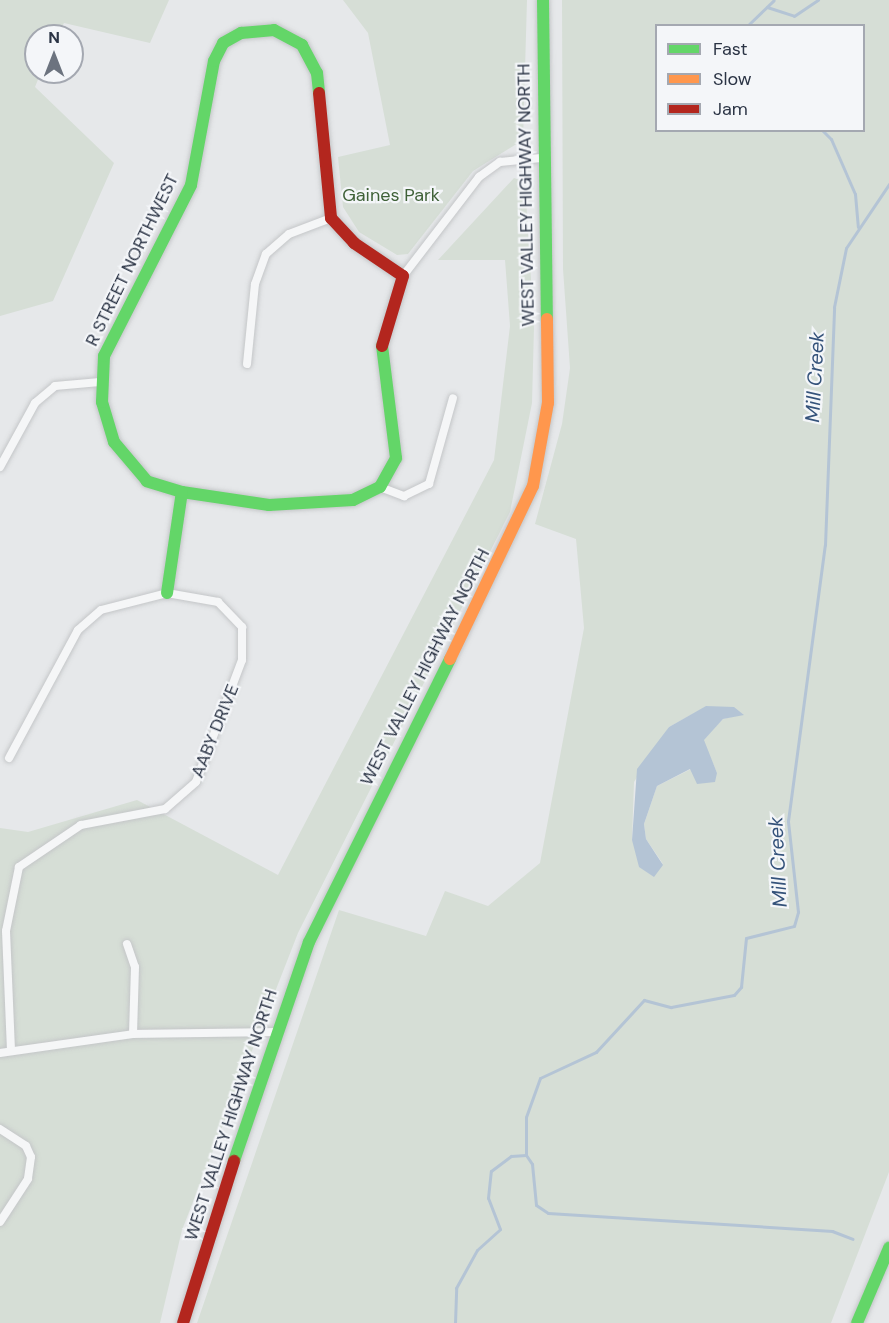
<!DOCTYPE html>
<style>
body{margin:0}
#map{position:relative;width:889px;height:1323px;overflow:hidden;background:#e6e8ea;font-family:"DM Sans",sans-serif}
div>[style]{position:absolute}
.green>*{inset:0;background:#d6ded6}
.water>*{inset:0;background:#b4c4d5}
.stream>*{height:3px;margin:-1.5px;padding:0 1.5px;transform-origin:1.5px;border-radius:1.5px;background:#b4c4d5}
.roads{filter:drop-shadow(0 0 2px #c4c6c8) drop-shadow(0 0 2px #c4c6c8)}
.street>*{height:8px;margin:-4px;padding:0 4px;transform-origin:4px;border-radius:4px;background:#f5f6f7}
.fast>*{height:12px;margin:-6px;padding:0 6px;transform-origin:6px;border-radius:6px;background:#63d668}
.slow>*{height:12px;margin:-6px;padding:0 6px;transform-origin:6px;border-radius:6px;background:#ff974d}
.jam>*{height:12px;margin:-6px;padding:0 6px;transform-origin:6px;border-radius:6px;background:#b3261e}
span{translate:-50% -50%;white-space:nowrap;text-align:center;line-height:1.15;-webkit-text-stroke:4.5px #f4f6f9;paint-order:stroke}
.park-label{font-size:18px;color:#3f6138}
.street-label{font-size:18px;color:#2b3445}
.water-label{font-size:20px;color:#34527a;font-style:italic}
.legend{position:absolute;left:655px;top:24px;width:210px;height:108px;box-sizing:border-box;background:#f4f6f9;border:2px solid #a4a8b1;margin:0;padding:8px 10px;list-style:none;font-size:18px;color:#2b3445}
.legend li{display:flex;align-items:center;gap:12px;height:30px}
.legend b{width:30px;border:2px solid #a4a8b1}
.north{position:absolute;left:24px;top:24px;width:60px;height:60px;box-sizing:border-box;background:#f4f6f9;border:2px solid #a4a8b1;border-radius:50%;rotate:0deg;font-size:16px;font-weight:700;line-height:24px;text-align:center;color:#2b3445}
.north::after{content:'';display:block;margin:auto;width:21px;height:27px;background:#6c737f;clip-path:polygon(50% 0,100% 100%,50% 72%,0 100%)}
</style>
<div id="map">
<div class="green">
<div style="clip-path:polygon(0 0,169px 0,150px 43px,64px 23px,57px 36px,36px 36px,36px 72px,41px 72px,35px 87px,114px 163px,53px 301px,0 316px)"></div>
<div style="clip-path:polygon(343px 0,527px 0,523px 140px,473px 171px,408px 254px,397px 255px,359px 232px,343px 207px,338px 157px,390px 145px,368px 33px)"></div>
<div style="clip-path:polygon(evenodd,562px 0,889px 0,889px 1172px,831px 1323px,197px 1323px,339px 910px,426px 936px,445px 891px,488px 906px,540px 863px,584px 628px,576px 539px,535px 524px,562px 424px,570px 368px,563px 269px,562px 0,656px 26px,864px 26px,864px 130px,656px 130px,656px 26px,562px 0,707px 706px,743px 714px,723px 719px,703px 740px,717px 773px,691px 769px,657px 786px,644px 824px,646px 839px,663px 864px,632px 840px,634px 782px,669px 727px,707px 706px)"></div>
<div style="clip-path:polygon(514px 178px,525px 182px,534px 328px,532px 403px,510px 512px,298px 933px,182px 1230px,160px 1323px,0 1323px,0 828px,28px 832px,137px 800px,278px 875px,494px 460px,510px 326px,505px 260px,438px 260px)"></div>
</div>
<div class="water">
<div style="clip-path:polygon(706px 706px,734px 707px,744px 715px,723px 719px,704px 740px,717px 773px,715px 782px,697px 784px,690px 769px,657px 786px,644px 824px,646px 839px,663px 865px,654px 877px,639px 867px,632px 840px,637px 769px,669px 727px)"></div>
</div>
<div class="stream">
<div style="left:767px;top:7px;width:28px;rotate:18deg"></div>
<div style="left:794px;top:16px;width:29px;rotate:-34deg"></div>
<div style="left:747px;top:26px;width:37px;rotate:-44deg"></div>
<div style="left:822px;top:130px;width:13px;rotate:45deg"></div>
<div style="left:831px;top:139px;width:60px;rotate:66.4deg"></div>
<div style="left:855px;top:194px;width:33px;rotate:85deg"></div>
<div style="left:526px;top:1155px;width:11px;rotate:56deg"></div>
<div style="left:532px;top:1164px;width:41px;rotate:84.4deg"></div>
<div style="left:536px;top:1205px;width:14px;rotate:34deg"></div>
<div style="left:548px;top:1213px;width:285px;rotate:3.6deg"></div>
<div style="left:832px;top:1231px;width:22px;rotate:21deg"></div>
<div style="left:455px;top:1323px;width:35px;rotate:-88deg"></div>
<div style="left:456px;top:1288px;width:43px;rotate:-61.1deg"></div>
<div style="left:477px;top:1250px;width:31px;rotate:-42deg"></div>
<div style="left:500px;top:1229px;width:33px;rotate:-111deg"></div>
<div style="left:488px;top:1198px;width:27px;rotate:-84deg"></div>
<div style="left:491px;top:1171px;width:25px;rotate:-37deg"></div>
<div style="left:511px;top:1156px;width:15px;rotate:-4deg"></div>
<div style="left:526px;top:1155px;width:38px;rotate:-90deg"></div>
<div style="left:526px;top:1117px;width:41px;rotate:-70.3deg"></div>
<div style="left:540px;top:1078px;width:62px;rotate:-24.9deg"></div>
<div style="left:596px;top:1052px;width:71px;rotate:-47.3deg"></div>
<div style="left:644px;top:1000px;width:28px;rotate:15deg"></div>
<div style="left:671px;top:1007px;width:64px;rotate:-10.8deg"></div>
<div style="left:734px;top:995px;width:11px;rotate:-49deg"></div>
<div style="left:741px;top:987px;width:49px;rotate:-84.2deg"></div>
<div style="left:746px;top:938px;width:49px;rotate:-14deg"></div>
<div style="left:794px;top:926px;width:15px;rotate:-74deg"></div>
<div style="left:798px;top:912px;width:92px;rotate:-96.3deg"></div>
<div style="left:788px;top:821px;width:278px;rotate:-82.4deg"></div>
<div style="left:825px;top:545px;width:238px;rotate:-87.8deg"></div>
<div style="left:834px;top:307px;width:60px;rotate:-78.5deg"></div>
<div style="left:846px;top:248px;width:77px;rotate:-56.1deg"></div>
</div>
<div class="roads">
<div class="street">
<div style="left:403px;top:276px;width:125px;rotate:-52.5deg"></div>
<div style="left:479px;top:177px;width:26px;rotate:-36deg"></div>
<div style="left:500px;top:162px;width:41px;rotate:-5.6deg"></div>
<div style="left:247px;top:364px;width:80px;rotate:-84.3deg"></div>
<div style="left:255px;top:284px;width:32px;rotate:-70deg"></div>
<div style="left:266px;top:254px;width:30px;rotate:-41deg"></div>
<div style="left:289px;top:234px;width:45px;rotate:-20.9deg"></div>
<div style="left:0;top:467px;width:73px;rotate:-61.3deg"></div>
<div style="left:35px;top:403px;width:26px;rotate:-40deg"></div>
<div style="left:55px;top:386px;width:45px;rotate:-5.1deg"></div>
<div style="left:380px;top:487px;width:26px;rotate:21deg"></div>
<div style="left:404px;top:496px;width:28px;rotate:-26deg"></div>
<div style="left:429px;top:484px;width:89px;rotate:-74.4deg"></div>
<div style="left:9px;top:758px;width:145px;rotate:-61.7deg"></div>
<div style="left:78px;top:630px;width:30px;rotate:-41deg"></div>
<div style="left:101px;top:610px;width:68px;rotate:-14.4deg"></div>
<div style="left:167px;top:593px;width:52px;rotate:10deg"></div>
<div style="left:218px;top:602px;width:35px;rotate:46deg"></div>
<div style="left:242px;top:627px;width:33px;rotate:90deg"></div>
<div style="left:242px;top:660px;width:130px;rotate:110.7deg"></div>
<div style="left:196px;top:782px;width:41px;rotate:138.9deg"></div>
<div style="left:165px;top:809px;width:86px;rotate:169.2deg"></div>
<div style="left:81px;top:825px;width:75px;rotate:145.9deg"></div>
<div style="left:19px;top:867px;width:65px;rotate:101.5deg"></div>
<div style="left:6px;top:931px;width:120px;rotate:87.6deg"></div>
<div style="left:127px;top:944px;width:24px;rotate:71deg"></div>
<div style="left:135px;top:967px;width:67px;rotate:91.7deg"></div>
<div style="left:0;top:1053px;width:134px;rotate:-8.1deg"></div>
<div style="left:133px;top:1034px;width:142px;rotate:-0.8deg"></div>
<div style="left:0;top:1129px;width:31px;rotate:33deg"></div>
<div style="left:26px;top:1146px;width:12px;rotate:66deg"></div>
<div style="left:31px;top:1157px;width:22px;rotate:98deg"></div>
<div style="left:28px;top:1179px;width:51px;rotate:123.1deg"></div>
</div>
<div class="fast">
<div style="left:543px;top:0;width:319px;rotate:89.3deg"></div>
<div style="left:182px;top:492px;width:88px;rotate:8.5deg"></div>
<div style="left:269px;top:505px;width:84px;rotate:-3.4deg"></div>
<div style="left:353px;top:500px;width:30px;rotate:-26deg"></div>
<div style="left:380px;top:487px;width:33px;rotate:-61deg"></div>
<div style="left:396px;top:458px;width:113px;rotate:-97.1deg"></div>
<div style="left:167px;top:593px;width:102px;rotate:-81.6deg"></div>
<div style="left:182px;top:492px;width:37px;rotate:-163deg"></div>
<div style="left:147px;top:481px;width:51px;rotate:-130.2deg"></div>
<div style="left:114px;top:442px;width:42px;rotate:-106.7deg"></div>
<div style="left:102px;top:402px;width:46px;rotate:-87.5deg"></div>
<div style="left:104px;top:356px;width:192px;rotate:-63deg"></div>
<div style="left:191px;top:185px;width:126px;rotate:-79.5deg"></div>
<div style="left:214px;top:61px;width:20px;rotate:-63deg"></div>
<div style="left:223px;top:43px;width:21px;rotate:-29deg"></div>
<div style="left:241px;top:33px;width:33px;rotate:-5deg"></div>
<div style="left:274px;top:30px;width:32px;rotate:28deg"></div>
<div style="left:302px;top:45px;width:32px;rotate:62deg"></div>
<div style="left:317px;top:73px;width:20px;rotate:84deg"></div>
<div style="left:234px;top:1161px;width:231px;rotate:-71.1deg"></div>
<div style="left:309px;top:942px;width:316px;rotate:-63.5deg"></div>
<div style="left:857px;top:1323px;width:82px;rotate:-66.9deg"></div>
</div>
<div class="slow">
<div style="left:450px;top:659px;width:192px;rotate:-64.4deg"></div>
<div style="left:533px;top:486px;width:84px;rotate:-79.8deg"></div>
<div style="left:548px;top:403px;width:84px;rotate:-90.7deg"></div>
</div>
<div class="jam">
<div style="left:319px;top:93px;width:126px;rotate:84.5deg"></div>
<div style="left:331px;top:218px;width:34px;rotate:47deg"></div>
<div style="left:354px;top:243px;width:59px;rotate:34deg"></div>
<div style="left:403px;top:276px;width:73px;rotate:106.7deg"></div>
<div style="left:183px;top:1323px;width:170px;rotate:-72.5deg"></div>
</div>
</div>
<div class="park-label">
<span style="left:391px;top:195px">Gaines Park</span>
</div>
<div class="street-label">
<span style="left:526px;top:195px;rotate:-91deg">WEST VALLEY HIGHWAY NORTH</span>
<span style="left:132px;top:260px;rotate:-64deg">R STREET NORTHWEST</span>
<span style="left:425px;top:667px;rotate:-63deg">WEST VALLEY HIGHWAY NORTH</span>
<span style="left:215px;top:731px;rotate:-68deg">AABY DRIVE</span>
<span style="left:231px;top:1115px;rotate:-72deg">WEST VALLEY HIGHWAY NORTH</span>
</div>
<div class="water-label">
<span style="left:815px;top:377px;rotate:-87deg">Mill Creek</span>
<span style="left:778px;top:862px;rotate:-93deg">Mill Creek</span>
</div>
<ul class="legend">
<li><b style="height:8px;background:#63d668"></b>Fast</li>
<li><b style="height:8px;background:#ff974d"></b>Slow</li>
<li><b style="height:8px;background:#b3261e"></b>Jam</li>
</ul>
<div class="north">N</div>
</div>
